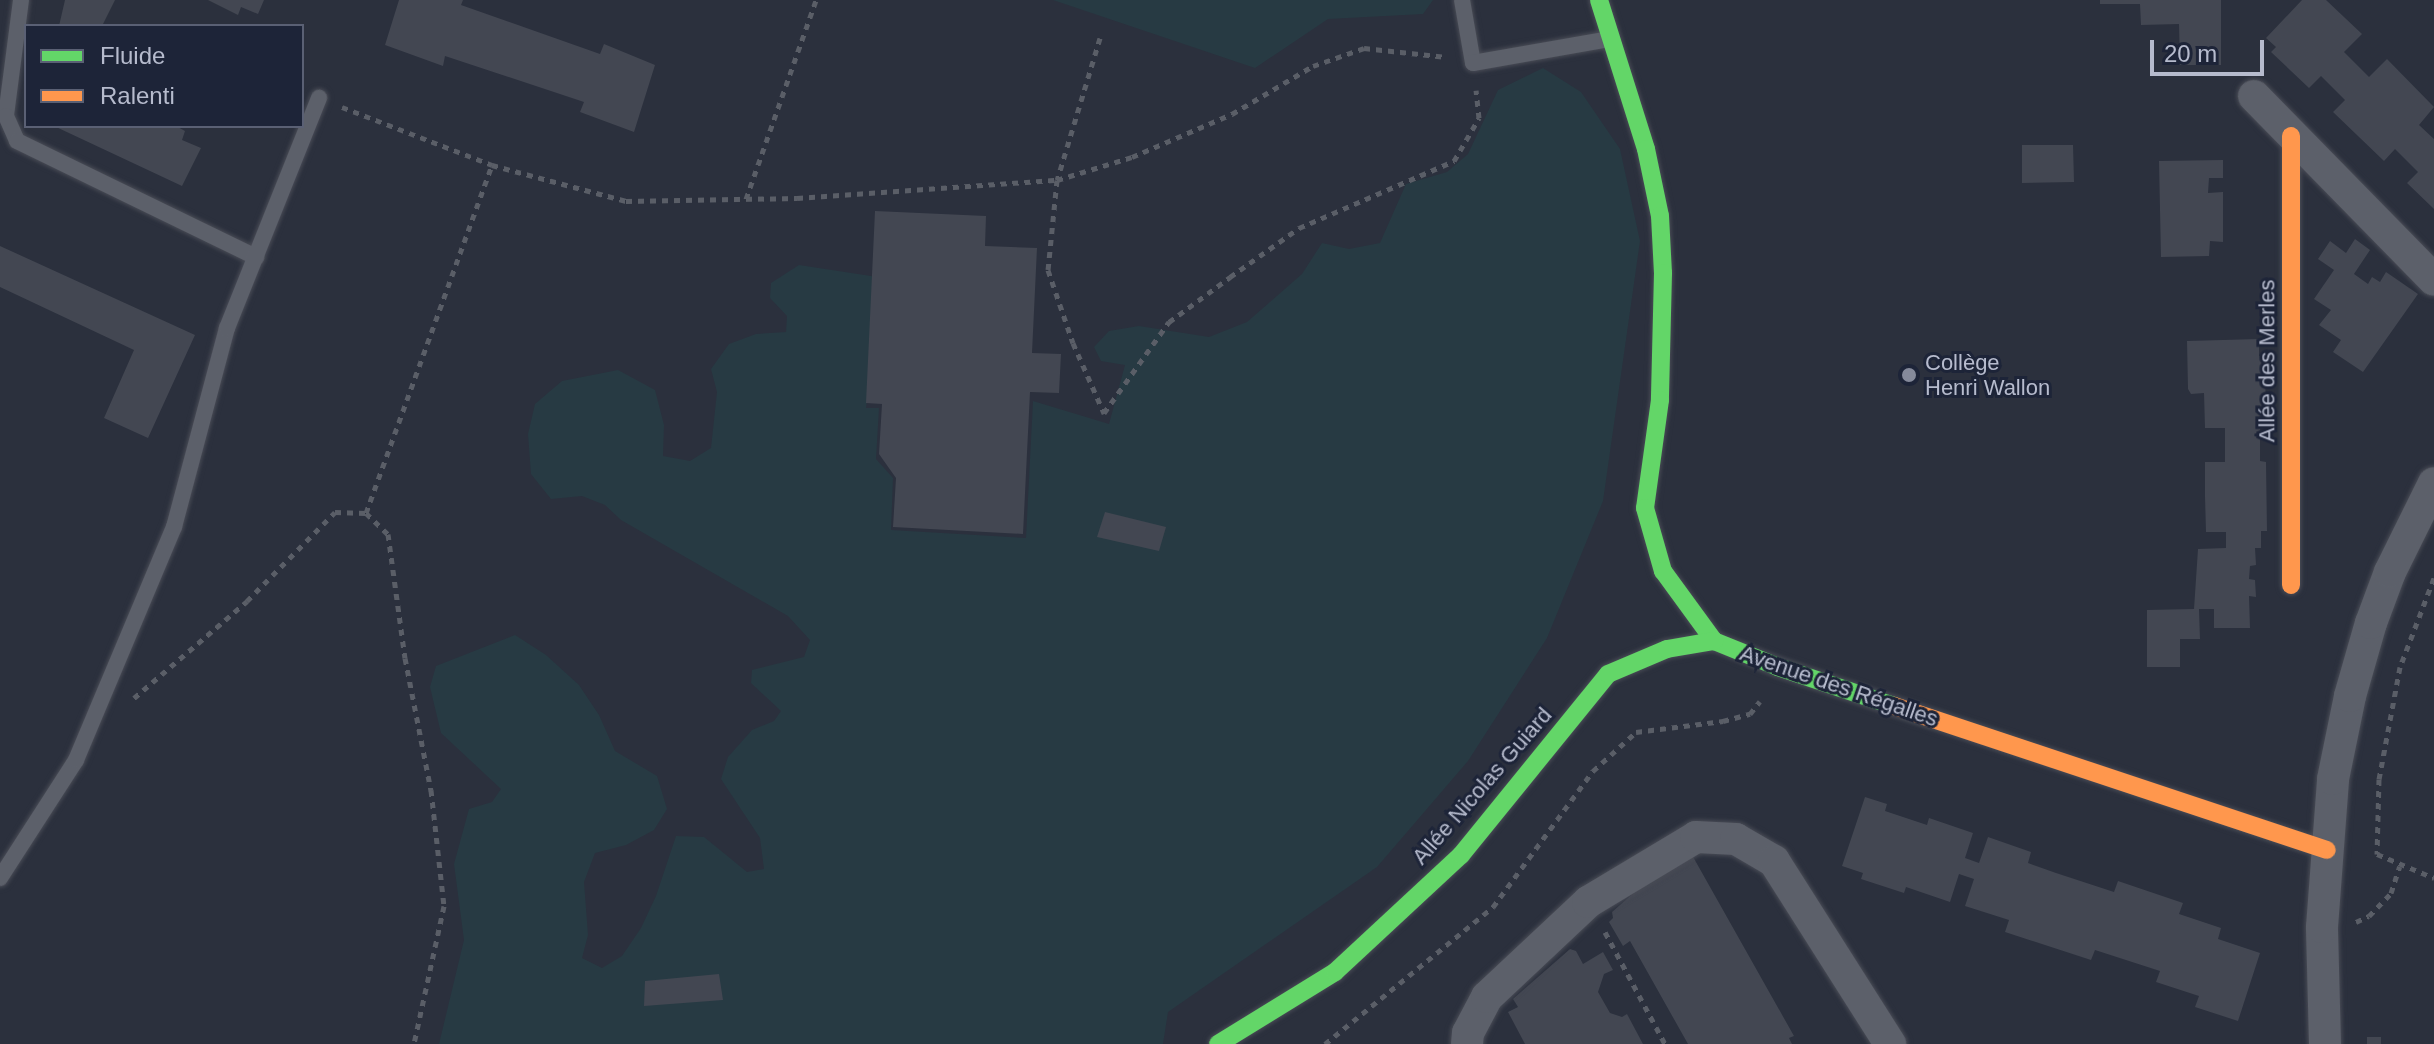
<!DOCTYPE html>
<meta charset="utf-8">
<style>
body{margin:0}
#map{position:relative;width:2434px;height:1044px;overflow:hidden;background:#2b303d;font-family:Helvetica,sans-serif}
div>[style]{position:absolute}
.green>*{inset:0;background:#273a43}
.building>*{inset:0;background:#434752}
.path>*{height:5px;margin-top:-2.5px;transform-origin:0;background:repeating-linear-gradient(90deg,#5a5e67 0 6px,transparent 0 12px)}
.roads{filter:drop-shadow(0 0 2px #484b55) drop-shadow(0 0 2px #484b55)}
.lane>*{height:16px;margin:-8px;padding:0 8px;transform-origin:8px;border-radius:8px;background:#5c606a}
.street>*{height:32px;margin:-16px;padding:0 16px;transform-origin:16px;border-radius:16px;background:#5c606a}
.fast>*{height:18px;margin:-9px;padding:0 9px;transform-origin:9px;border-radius:9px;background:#63d668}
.slow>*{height:18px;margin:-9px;padding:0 9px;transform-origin:9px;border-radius:9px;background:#ff974d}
.dots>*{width:22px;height:22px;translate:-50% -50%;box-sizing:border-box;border:4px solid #1d2438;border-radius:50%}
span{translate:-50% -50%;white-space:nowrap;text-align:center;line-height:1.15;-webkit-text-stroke:6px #1d2438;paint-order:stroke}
.street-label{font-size:22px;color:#b6bbcd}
.poi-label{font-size:22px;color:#b6bbcd}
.left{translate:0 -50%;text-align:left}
.legend{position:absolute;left:24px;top:24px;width:280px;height:104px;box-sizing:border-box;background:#1d2438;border:2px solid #5a6074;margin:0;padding:10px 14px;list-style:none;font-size:24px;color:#b6bbcd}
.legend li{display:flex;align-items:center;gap:16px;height:40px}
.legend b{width:40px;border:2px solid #5a6074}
.scale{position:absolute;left:2150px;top:40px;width:114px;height:36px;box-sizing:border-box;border:4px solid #b6bbcd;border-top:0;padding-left:10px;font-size:24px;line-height:28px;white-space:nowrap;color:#b6bbcd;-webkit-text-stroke:6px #1d2438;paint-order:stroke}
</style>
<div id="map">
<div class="green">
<div style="clip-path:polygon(1053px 0,1433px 0,1423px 14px,1328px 19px,1255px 68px)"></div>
<div style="clip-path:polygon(1543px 68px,1581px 92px,1620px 149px,1640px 241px,1603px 501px,1547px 638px,1468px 761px,1377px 867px,1168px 1012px,1163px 1044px,439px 1044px,464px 940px,454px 864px,469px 809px,492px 802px,501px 789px,441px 733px,430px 687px,436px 666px,515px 635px,546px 655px,579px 685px,599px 715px,615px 751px,657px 776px,667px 809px,654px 830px,626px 845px,595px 853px,584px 882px,588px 935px,582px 958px,602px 968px,622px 956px,641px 928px,656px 896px,676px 836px,704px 837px,747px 872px,764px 869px,760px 838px,721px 779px,728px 757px,752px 730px,774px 721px,781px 711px,751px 683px,752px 670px,804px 657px,810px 640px,788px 616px,621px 520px,605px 505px,582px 496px,551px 499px,531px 474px,528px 434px,535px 404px,562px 381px,618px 370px,655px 390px,664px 425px,663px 456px,690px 461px,711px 448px,717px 392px,711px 369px,729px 344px,756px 334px,786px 332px,787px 316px,770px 298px,771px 283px,799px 265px,884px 278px,866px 408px,879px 408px,876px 459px,893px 478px,891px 530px,1026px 538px,1033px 401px,1109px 424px,1125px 365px,1101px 361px,1094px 347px,1109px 331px,1139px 326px,1209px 337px,1247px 322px,1302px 274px,1322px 243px,1349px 249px,1380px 243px,1406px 184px,1447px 172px,1468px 154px,1498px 90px)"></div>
</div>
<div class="building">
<div style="clip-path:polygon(65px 0,115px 0,102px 26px,59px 26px)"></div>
<div style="clip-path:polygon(208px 0,264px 0,258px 14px,241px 7px,238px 15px)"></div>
<div style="clip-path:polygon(399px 0,463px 0,461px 5px,600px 54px,604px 44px,655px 65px,634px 132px,580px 112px,584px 102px,445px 56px,443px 66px,385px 45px)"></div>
<div style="clip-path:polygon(2100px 0,2221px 0,2221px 65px,2180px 65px,2179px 24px,2141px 25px,2140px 4px,2100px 4px)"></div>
<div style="clip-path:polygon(2302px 0,2326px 0,2362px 34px,2344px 52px,2369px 77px,2387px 59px,2434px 107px,2419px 125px,2434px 139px,2434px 209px,2407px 183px,2418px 172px,2395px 149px,2384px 161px,2333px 112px,2345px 100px,2321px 76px,2309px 88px,2271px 52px,2276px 47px,2266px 38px)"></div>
<div style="clip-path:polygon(54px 126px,176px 126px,185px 131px,182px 140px,201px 148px,182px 186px)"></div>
<div style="clip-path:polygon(2022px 145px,2073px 145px,2074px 182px,2022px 183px)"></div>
<div style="clip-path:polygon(2223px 160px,2223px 178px,2209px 178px,2208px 193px,2223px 192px,2223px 242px,2210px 241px,2209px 256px,2161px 257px,2159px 161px)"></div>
<div style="clip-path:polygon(875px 211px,986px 216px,985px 246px,1037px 248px,1032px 353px,1061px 354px,1059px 393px,1030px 392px,1023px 534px,893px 527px,896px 478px,879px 454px,882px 404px,866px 403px)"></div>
<div style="clip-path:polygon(2355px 239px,2370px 250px,2354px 274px,2368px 284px,2372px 277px,2380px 282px,2386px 272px,2418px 294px,2363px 372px,2333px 352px,2341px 340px,2319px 325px,2331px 310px,2314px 299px,2334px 270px,2318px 259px,2330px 241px,2346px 253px)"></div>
<div style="clip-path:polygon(0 246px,195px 335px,148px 438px,104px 418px,134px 350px,0 287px)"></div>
<div style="clip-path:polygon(2259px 339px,2259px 356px,2265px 357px,2266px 428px,2260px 428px,2260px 461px,2266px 462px,2267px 531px,2261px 531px,2261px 548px,2255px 548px,2256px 565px,2250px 566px,2249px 579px,2255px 580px,2256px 597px,2249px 596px,2250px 628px,2214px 628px,2214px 609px,2199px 609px,2200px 639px,2180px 639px,2180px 667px,2147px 667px,2147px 610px,2194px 609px,2198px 549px,2226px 548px,2226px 532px,2206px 532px,2205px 496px,2205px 462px,2225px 462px,2225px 428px,2205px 428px,2204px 393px,2191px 394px,2188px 389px,2187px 341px)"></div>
<div style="clip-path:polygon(1105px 512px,1166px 527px,1159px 551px,1097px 537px)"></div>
<div style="clip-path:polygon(1865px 797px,1887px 804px,1885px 811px,1927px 825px,1929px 818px,1973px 833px,1965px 858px,1979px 863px,1988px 837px,2031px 852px,2028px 863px,2056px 873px,2114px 892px,2118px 881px,2183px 903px,2179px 914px,2221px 928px,2218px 939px,2260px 953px,2238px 1021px,2195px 1007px,2199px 996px,2156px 982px,2160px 971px,2095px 950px,2091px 960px,2005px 932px,2009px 920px,1965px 906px,1974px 879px,1959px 874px,1950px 902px,1906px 887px,1904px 893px,1861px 879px,1863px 873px,1842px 866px)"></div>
<div style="clip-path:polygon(1692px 855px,1794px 1036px,1789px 1038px,1792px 1044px,1688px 1044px,1630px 941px,1623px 946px,1609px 922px,1613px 918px,1612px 912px,1636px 891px)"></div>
<div style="clip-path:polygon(1570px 949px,1576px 951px,1583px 964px,1603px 952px,1613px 970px,1604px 974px,1598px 992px,1610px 1013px,1622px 1017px,1627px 1014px,1643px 1044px,1525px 1044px,1508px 1012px,1518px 1007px,1513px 999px)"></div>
<div style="clip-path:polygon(719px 974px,723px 1000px,644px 1006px,645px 981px)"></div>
<div style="clip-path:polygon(2367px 1037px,2381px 1037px,2381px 1044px,2367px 1044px)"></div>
</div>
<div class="path">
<div style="left:1100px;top:38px;width:148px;rotate:106.8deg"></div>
<div style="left:1057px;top:180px;width:90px;rotate:95.7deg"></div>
<div style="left:1048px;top:270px;width:77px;rotate:71.1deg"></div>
<div style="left:1073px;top:343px;width:77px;rotate:66.1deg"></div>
<div style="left:342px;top:107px;width:161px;rotate:21.1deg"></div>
<div style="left:492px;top:165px;width:139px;rotate:15deg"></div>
<div style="left:626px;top:201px;width:171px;rotate:-1deg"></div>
<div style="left:797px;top:198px;width:261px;rotate:-4deg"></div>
<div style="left:1057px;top:180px;width:78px;rotate:-17deg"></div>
<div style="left:1132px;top:157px;width:109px;rotate:-23.3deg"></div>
<div style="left:1232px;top:114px;width:94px;rotate:-30.7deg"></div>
<div style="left:1313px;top:66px;width:54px;rotate:-19.4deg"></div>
<div style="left:1364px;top:48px;width:83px;rotate:6.2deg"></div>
<div style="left:746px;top:199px;width:211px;rotate:-70.6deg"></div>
<div style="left:1104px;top:413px;width:112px;rotate:-54.5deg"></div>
<div style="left:1169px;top:322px;width:76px;rotate:-36.4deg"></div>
<div style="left:1230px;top:277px;width:85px;rotate:-35.4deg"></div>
<div style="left:1299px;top:228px;width:169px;rotate:-23.4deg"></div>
<div style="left:1454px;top:161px;width:50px;rotate:-59.8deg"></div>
<div style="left:1479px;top:118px;width:28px;rotate:-96deg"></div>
<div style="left:366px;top:513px;width:370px;rotate:-70.1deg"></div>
<div style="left:2434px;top:578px;width:95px;rotate:110.9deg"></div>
<div style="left:2400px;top:667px;width:114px;rotate:100.6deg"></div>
<div style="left:2379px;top:779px;width:75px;rotate:91.5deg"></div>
<div style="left:2377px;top:854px;width:62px;rotate:22.8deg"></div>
<div style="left:134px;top:698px;width:149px;rotate:-40.6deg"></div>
<div style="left:247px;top:601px;width:125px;rotate:-45.3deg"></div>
<div style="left:335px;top:512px;width:31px;rotate:2deg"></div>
<div style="left:366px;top:513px;width:30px;rotate:44deg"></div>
<div style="left:388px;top:534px;width:125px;rotate:82.2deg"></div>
<div style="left:405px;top:658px;width:135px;rotate:78.9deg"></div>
<div style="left:431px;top:790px;width:117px;rotate:83.6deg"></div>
<div style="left:444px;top:906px;width:141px;rotate:102.3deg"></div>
<div style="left:2356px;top:922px;width:14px;rotate:-25deg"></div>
<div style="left:2369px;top:916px;width:32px;rotate:-46deg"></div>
<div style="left:2391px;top:893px;width:28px;rotate:-72deg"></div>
<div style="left:1605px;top:932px;width:127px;rotate:61.8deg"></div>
<div style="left:1325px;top:1044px;width:217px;rotate:-39.2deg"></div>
<div style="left:1493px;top:907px;width:169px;rotate:-53.7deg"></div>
<div style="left:1593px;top:771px;width:58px;rotate:-42.2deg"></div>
<div style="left:1636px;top:732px;width:88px;rotate:-7.2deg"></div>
<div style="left:1723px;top:721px;width:28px;rotate:-15deg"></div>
<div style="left:1750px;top:714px;width:16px;rotate:-52deg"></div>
</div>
<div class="roads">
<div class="lane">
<div style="left:21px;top:0;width:117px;rotate:97.4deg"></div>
<div style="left:6px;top:116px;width:27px;rotate:66deg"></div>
<div style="left:17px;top:141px;width:266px;rotate:25.9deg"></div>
<div style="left:1462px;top:0;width:64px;rotate:80.1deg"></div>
<div style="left:1473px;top:63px;width:138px;rotate:-10deg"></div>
<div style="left:0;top:878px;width:140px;rotate:-57.2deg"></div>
<div style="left:76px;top:760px;width:253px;rotate:-67.2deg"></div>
<div style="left:174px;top:527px;width:206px;rotate:-75.1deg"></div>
<div style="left:227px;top:328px;width:248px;rotate:-68.2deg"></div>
</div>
<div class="street">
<div style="left:2254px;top:96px;width:257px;rotate:45.6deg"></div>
<div style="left:1467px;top:1044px;width:11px;rotate:-85deg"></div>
<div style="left:1468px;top:1033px;width:41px;rotate:-62.2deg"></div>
<div style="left:1487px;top:997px;width:139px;rotate:-43.2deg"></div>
<div style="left:1588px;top:902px;width:126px;rotate:-31deg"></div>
<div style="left:1696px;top:837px;width:40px;rotate:2.9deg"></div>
<div style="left:1736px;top:839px;width:44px;rotate:30.1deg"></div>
<div style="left:1774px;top:861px;width:217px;rotate:57.6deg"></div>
<div style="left:2325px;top:1044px;width:117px;rotate:-91.5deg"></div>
<div style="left:2322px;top:927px;width:148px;rotate:-85.7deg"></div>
<div style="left:2333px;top:779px;width:85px;rotate:-78.4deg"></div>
<div style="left:2350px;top:696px;width:76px;rotate:-74deg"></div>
<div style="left:2371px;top:623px;width:54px;rotate:-69.6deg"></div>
<div style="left:2390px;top:572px;width:99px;rotate:-63.7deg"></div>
</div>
<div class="fast">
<div style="left:1599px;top:0;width:156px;rotate:72.5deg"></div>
<div style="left:1646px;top:149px;width:68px;rotate:78.2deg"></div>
<div style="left:1660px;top:216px;width:57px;rotate:87deg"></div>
<div style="left:1663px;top:273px;width:127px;rotate:91.4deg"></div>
<div style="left:1660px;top:400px;width:109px;rotate:97.9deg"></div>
<div style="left:1645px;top:508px;width:66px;rotate:74.1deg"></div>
<div style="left:1663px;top:571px;width:87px;rotate:53.9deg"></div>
<div style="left:1714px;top:641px;width:69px;rotate:22.1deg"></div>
<div style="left:1778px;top:667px;width:122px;rotate:18.6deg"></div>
<div style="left:1218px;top:1044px;width:137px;rotate:-31.6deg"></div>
<div style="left:1335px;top:972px;width:172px;rotate:-42.9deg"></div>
<div style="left:1461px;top:855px;width:233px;rotate:-50.9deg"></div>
<div style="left:1608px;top:674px;width:64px;rotate:-23deg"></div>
<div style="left:1667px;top:649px;width:48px;rotate:-9.7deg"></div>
</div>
<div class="slow">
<div style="left:2291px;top:136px;width:449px;rotate:90deg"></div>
<div style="left:1894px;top:706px;width:456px;rotate:18.4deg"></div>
</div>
</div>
<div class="dots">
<div style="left:1909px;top:375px;background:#858a9b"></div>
</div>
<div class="street-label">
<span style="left:2267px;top:361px;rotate:-90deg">Allée des Merles</span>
<span style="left:1839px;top:686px;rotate:19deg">Avenue des Régalles</span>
<span style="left:1482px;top:786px;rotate:-49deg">Allée Nicolas Guiard</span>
</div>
<div class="poi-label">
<span class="left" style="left:1925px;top:375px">Collège<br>Henri Wallon</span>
</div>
<ul class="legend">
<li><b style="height:10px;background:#63d668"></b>Fluide</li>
<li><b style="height:10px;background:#ff974d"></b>Ralenti</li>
</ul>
<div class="scale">20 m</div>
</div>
